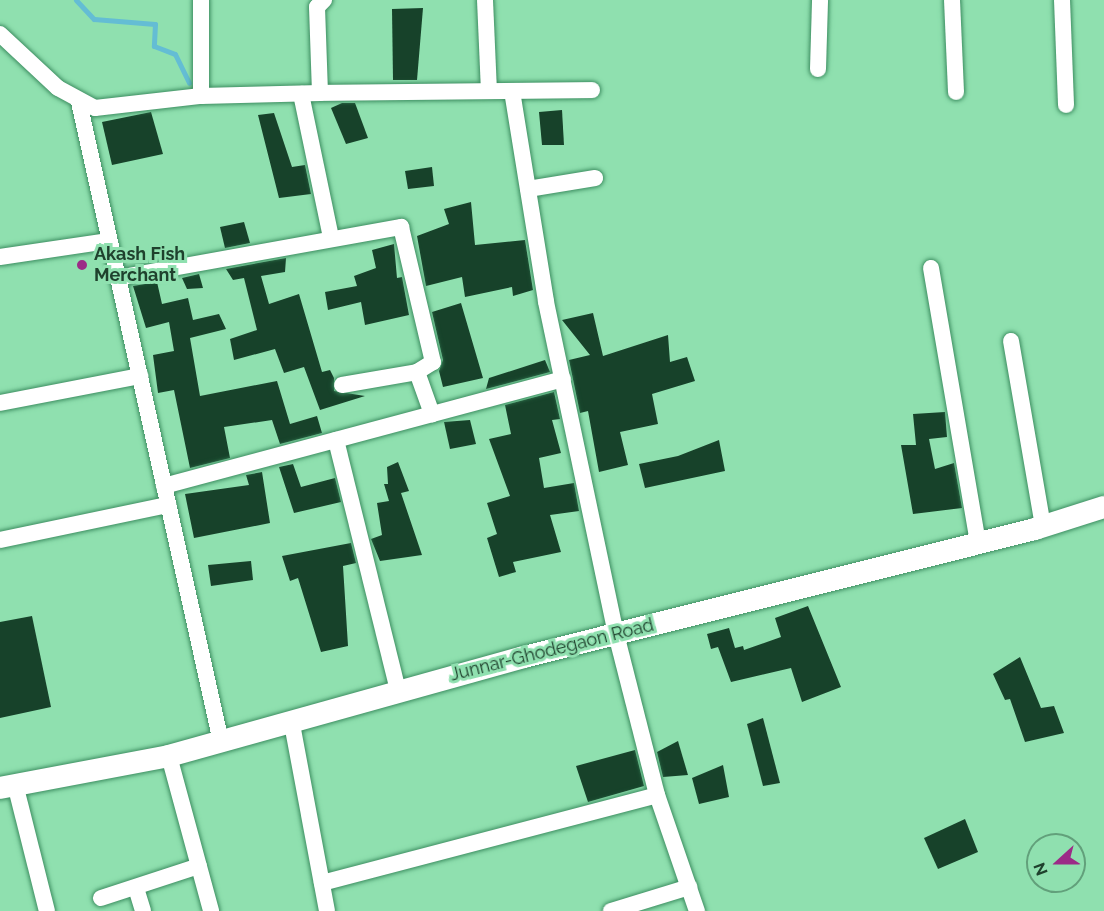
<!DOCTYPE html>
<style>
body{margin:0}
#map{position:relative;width:1104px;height:911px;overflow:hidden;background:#8fe0af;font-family:Raleway,sans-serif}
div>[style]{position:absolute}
.stream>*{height:5px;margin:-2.5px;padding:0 2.5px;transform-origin:2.5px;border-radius:2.5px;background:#64bdd4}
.building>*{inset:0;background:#17422a}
.roads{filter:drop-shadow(0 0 2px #3d8e61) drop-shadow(0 0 2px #3d8e61)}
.minor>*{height:16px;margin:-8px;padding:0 8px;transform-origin:8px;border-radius:8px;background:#fff}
.secondary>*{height:22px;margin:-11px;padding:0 11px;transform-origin:11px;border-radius:11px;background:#fff}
.dots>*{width:16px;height:16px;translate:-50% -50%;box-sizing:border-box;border:3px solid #8fe0af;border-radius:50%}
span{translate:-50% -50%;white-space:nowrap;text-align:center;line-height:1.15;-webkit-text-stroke:6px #8fe0af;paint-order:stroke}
.poi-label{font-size:18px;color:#1f412d;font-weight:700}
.left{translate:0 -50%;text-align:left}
.street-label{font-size:18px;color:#1f412d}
.north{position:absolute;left:1026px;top:833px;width:60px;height:60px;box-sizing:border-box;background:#8fe0af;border:2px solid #62a07b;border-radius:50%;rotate:249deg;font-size:16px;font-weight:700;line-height:24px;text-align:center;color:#1f412d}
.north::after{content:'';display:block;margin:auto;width:21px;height:27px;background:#9c2b87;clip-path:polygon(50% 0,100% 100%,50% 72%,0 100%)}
</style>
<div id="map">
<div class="stream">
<div style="left:76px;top:0;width:26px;rotate:47deg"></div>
<div style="left:94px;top:19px;width:61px;rotate:4.7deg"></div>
<div style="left:155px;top:24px;width:22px;rotate:93deg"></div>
<div style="left:154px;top:46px;width:22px;rotate:21deg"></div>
<div style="left:175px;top:54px;width:32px;rotate:64deg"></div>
</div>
<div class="building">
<div style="clip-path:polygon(423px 8px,417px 80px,393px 80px,392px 9px)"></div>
<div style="clip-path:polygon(342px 103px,355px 103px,368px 138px,346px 144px,331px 108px)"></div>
<div style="clip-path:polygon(562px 110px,564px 145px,542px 145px,539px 112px)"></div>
<div style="clip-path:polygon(151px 112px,163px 154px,112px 165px,102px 122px)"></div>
<div style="clip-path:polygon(274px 113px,292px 167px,305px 165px,311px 194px,279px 198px,258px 115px)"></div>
<div style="clip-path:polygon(432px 167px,434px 186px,408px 189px,405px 171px)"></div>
<div style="clip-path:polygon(471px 202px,475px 245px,525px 240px,533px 290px,513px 296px,512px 287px,465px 297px,462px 277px,426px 286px,417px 236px,449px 224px,444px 209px)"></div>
<div style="clip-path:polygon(244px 222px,250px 243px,225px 248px,220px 227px)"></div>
<div style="clip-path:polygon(394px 244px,397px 278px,402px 277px,409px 315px,365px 325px,361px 302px,328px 310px,325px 292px,357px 286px,354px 276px,376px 268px,372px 250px)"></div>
<div style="clip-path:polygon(286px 258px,285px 272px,261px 276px,269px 304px,299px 294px,322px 372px,330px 370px,334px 378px,334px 391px,365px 396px,320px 410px,304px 367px,284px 373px,275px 349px,234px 360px,230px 339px,257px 330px,244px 278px,233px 280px,226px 269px)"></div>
<div style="clip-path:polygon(199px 274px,203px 288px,187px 289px,182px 278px)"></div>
<div style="clip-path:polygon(157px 282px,162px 304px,188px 298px,193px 320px,219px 314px,226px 329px,190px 338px,200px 396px,277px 381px,290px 424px,317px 416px,322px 433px,280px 444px,272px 420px,224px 427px,230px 458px,190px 468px,174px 390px,158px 393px,153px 355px,174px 351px,169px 322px,146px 328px,133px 286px)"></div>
<div style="clip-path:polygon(461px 303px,483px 378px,443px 387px,439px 371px,443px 360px,432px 312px)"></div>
<div style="clip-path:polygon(593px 313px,603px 356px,668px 335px,670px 362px,687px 357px,695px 381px,652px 394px,658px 424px,620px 432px,628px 465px,599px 472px,588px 411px,580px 413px,569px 360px,590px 355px,562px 320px)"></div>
<div style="clip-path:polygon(545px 360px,550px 372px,486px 389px,489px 378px)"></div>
<div style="clip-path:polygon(554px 392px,560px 419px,552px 420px,561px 453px,539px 458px,544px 488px,574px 483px,579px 511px,550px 515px,561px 552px,513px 562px,516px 572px,499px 577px,487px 538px,497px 534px,487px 503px,510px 496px,489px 439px,511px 434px,505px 405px)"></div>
<div style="clip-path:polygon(945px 412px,947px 437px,929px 439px,935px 469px,954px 463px,962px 508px,913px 514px,901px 445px,916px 445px,913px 414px)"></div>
<div style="clip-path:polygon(470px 420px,476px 444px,450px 449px,444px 422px)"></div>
<div style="clip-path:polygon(719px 440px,725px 471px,645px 488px,639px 464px,678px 456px)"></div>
<div style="clip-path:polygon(398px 462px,409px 491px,401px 493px,422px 555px,380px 561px,371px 539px,382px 535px,377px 503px,389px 501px,384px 484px,388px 484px,387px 467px)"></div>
<div style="clip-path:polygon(293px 464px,301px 487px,335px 478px,341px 502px,294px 513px,279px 467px)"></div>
<div style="clip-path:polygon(262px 472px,270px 523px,194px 538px,185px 494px,249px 485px,246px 475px)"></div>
<div style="clip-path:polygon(351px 543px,356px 563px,343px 566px,348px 646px,321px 652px,298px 578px,290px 581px,282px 556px)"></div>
<div style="clip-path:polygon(251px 561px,253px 580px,211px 586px,208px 565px)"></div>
<div style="clip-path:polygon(808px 606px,841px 687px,802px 702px,791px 668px,731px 682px,718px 647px,711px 649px,707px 634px,729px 628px,735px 648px,743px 646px,744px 650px,781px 637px,775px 618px)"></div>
<div style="clip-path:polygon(32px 616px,51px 707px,0 718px,0 622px)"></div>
<div style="clip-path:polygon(1020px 657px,1041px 708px,1054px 706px,1064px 733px,1025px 742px,1010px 699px,1005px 700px,993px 674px)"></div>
<div style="clip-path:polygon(763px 718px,780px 783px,763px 786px,747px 724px)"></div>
<div style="clip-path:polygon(678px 741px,688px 775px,663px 777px,657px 752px)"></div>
<div style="clip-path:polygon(635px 750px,644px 786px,588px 802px,576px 766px)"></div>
<div style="clip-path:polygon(723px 765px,729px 797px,699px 804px,692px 778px)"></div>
<div style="clip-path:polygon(965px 819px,978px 852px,938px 869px,924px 838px)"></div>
</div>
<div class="roads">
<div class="minor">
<div style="left:201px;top:0;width:96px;rotate:90deg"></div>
<div style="left:485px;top:0;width:91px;rotate:87.5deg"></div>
<div style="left:952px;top:0;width:92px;rotate:87.5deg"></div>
<div style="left:1062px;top:0;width:105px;rotate:87.8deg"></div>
<div style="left:0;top:34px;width:79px;rotate:43deg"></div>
<div style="left:58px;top:88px;width:42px;rotate:28.4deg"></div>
<div style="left:95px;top:108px;width:107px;rotate:-6.5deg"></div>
<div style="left:201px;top:96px;width:119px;rotate:-1.4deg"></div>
<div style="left:320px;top:93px;width:86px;rotate:-92deg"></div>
<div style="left:317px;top:7px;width:10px;rotate:-45deg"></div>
<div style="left:818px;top:69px;width:69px;rotate:-88.3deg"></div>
<div style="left:512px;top:91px;width:214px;rotate:80.8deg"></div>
<div style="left:546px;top:302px;width:339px;rotate:78.1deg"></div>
<div style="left:616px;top:634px;width:166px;rotate:75.7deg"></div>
<div style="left:657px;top:795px;width:123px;rotate:71deg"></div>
<div style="left:320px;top:93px;width:272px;rotate:-0.6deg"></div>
<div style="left:301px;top:94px;width:147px;rotate:78.2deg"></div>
<div style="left:79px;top:102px;width:656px;rotate:77.49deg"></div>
<div style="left:528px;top:189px;width:68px;rotate:-9.3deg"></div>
<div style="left:0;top:257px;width:110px;rotate:-8.4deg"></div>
<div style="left:931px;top:268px;width:278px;rotate:80.3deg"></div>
<div style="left:117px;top:278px;width:289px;rotate:-10.2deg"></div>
<div style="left:401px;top:227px;width:139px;rotate:76.7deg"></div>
<div style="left:433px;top:362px;width:19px;rotate:148deg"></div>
<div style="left:417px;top:372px;width:45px;rotate:70.3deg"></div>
<div style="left:1011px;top:341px;width:188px;rotate:80.2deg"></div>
<div style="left:342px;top:385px;width:76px;rotate:-9.8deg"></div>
<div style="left:0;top:403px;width:143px;rotate:-10.9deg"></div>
<div style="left:336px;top:440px;width:259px;rotate:76.1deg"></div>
<div style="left:164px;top:486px;width:413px;rotate:-15deg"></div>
<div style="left:0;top:540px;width:172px;rotate:-11.8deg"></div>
<div style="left:292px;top:724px;width:190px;rotate:79.4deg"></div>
<div style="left:169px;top:756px;width:161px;rotate:74.8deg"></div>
<div style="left:15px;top:784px;width:131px;rotate:75.9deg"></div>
<div style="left:322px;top:883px;width:346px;rotate:-14.7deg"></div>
<div style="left:136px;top:888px;width:24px;rotate:73deg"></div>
<div style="left:101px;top:898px;width:103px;rotate:-18.1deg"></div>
<div style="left:611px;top:911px;width:82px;rotate:-17.1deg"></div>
</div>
<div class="secondary">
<div style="left:0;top:788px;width:172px;rotate:-10.7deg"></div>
<div style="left:169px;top:756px;width:369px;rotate:-15.6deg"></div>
<div style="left:524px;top:657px;width:527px;rotate:-14.06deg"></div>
<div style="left:1035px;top:529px;width:72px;rotate:-17.7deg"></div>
</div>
</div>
<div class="dots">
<div style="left:82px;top:265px;background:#9c2b87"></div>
</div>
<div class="poi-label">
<span class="left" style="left:94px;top:265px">Akash Fish<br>Merchant</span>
</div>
<div class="street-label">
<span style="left:552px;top:650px;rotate:-14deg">Junnar-Ghodegaon Road</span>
</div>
<div class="north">N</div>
</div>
